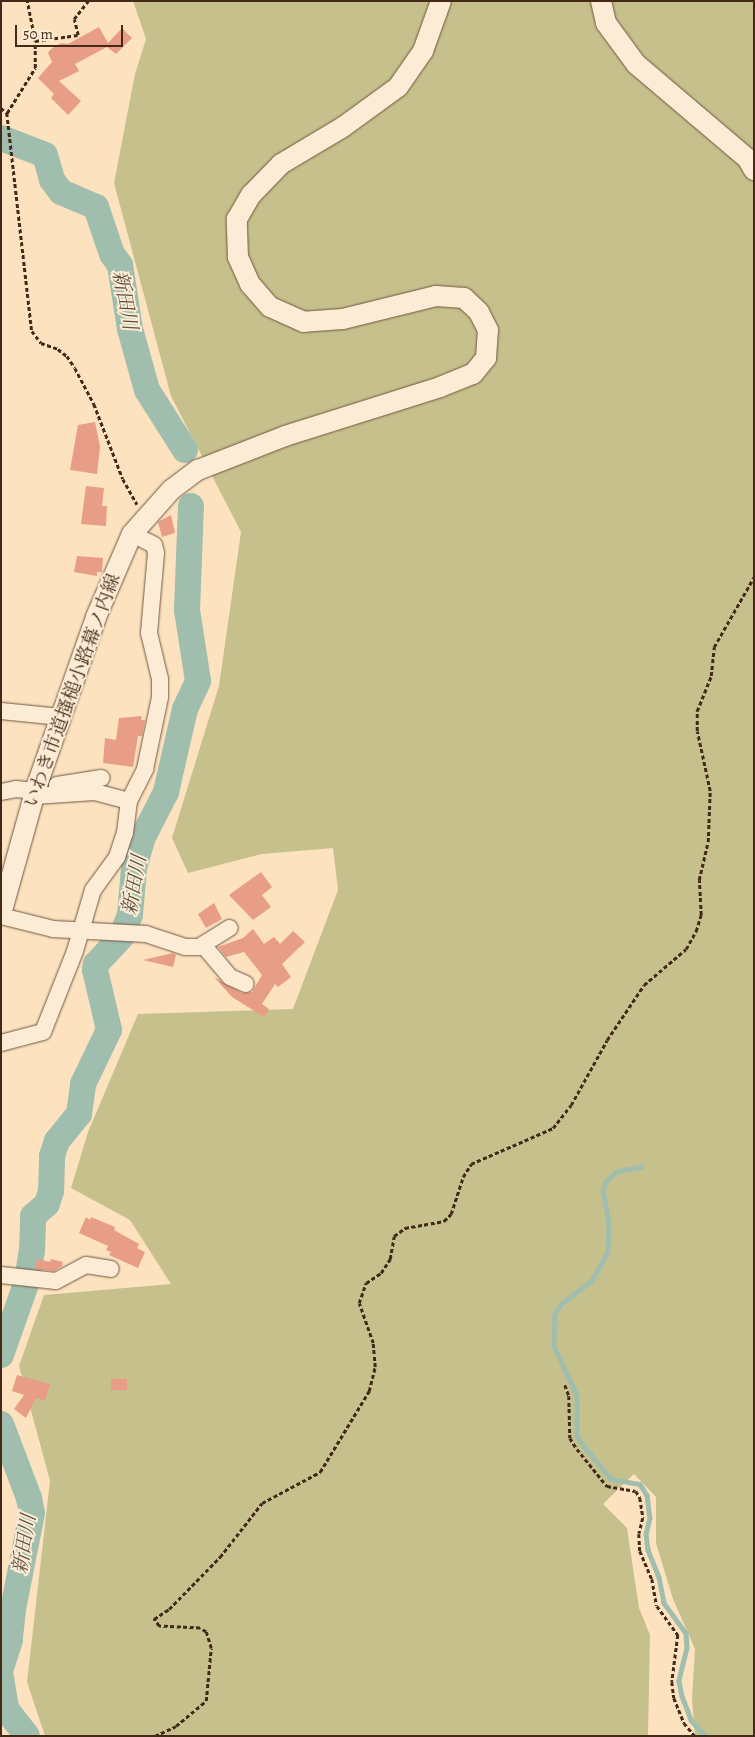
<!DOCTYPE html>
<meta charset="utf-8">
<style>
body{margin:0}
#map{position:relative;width:755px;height:1737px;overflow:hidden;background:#fce2be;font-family:Alegreya,"Noto Serif JP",serif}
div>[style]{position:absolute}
.green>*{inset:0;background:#c6c18c}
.stream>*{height:4.5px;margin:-2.25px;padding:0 2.25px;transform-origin:2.25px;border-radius:2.25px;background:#a0beae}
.river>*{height:26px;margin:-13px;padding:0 13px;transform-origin:13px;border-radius:13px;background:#a0beae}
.building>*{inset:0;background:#e89d86}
.path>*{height:2.5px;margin-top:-1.25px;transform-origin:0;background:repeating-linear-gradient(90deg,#432917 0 4px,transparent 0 6.5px)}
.roads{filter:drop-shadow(0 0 1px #715741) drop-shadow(0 0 1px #715741)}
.minor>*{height:16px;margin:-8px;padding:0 8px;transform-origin:8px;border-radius:8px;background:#fdecd5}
.tertiary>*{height:20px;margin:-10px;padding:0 10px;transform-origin:10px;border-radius:10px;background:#fdecd5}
span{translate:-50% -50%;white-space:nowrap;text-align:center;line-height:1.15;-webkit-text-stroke:4px #fdecd5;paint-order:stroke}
.street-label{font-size:19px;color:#432917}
.water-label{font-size:20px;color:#5a4e3d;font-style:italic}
.frame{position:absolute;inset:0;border:2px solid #432917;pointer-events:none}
.scale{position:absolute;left:15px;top:25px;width:108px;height:22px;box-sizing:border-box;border:2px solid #432917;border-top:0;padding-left:6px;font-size:15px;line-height:18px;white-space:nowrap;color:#432917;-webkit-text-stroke:4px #fdecd5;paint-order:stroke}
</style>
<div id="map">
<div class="green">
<div style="clip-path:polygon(133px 1px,754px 1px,754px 1736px,695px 1736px,692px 1699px,695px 1649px,673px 1599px,656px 1543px,656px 1497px,634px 1474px,603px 1504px,627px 1528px,639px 1608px,650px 1635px,648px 1736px,45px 1736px,27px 1682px,50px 1481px,19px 1366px,44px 1295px,171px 1284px,130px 1220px,71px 1188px,88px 1132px,138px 1014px,293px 1009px,338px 890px,333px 848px,262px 854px,188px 873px,172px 838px,219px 686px,241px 532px,171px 396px,114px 183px,135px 74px,146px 39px)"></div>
</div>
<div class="stream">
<div style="left:642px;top:1167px;width:25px;rotate:169deg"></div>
<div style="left:617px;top:1172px;width:15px;rotate:138deg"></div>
<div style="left:606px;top:1182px;width:9px;rotate:108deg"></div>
<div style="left:603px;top:1191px;width:31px;rotate:79deg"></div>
<div style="left:609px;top:1221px;width:31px;rotate:92deg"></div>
<div style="left:608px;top:1252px;width:33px;rotate:119deg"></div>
<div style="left:592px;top:1281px;width:38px;rotate:143deg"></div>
<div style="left:562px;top:1304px;width:12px;rotate:125deg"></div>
<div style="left:555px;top:1314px;width:32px;rotate:92deg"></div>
<div style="left:554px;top:1346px;width:54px;rotate:64.9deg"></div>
<div style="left:577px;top:1395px;width:41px;rotate:90deg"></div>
<div style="left:577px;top:1436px;width:11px;rotate:56deg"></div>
<div style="left:583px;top:1445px;width:44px;rotate:50.5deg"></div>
<div style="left:611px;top:1479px;width:29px;rotate:10deg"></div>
<div style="left:640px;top:1484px;width:13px;rotate:58deg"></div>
<div style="left:647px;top:1495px;width:23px;rotate:83deg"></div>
<div style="left:650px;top:1518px;width:16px;rotate:104deg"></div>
<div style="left:646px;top:1534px;width:16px;rotate:83deg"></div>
<div style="left:648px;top:1550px;width:29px;rotate:68deg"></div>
<div style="left:659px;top:1577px;width:26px;rotate:79deg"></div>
<div style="left:664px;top:1603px;width:37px;rotate:54deg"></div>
<div style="left:686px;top:1633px;width:15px;rotate:86deg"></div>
<div style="left:687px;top:1648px;width:34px;rotate:104deg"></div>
<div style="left:679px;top:1681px;width:15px;rotate:79deg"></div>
<div style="left:682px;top:1696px;width:26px;rotate:69deg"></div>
<div style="left:691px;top:1720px;width:21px;rotate:49deg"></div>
</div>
<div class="river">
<div style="left:1px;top:138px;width:47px;rotate:21.1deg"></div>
<div style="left:45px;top:155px;width:26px;rotate:74deg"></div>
<div style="left:52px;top:180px;width:15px;rotate:53deg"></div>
<div style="left:61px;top:192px;width:38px;rotate:23deg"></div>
<div style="left:96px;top:207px;width:50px;rotate:71.2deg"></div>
<div style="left:112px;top:254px;width:14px;rotate:54deg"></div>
<div style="left:120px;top:265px;width:65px;rotate:81.1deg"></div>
<div style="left:130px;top:329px;width:63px;rotate:74.4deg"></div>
<div style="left:147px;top:390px;width:71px;rotate:57.7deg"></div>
<div style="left:1px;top:1355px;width:78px;rotate:-70.6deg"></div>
<div style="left:27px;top:1281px;width:30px;rotate:-81deg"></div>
<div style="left:32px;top:1251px;width:35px;rotate:-88deg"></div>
<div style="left:33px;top:1216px;width:18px;rotate:-41deg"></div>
<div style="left:47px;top:1204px;width:14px;rotate:-73deg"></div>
<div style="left:51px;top:1191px;width:35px;rotate:-88deg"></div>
<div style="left:52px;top:1156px;width:16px;rotate:-72deg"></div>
<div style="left:57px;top:1141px;width:35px;rotate:-51deg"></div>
<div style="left:79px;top:1114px;width:30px;rotate:-82deg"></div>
<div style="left:83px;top:1084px;width:60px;rotate:-64.3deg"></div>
<div style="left:109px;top:1030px;width:62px;rotate:-103.1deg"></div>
<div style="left:95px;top:970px;width:6px;rotate:-81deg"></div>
<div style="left:96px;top:964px;width:37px;rotate:-47deg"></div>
<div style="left:121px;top:937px;width:24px;rotate:-68deg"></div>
<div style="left:130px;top:915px;width:47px;rotate:-85.1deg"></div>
<div style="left:134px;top:868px;width:32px;rotate:-74deg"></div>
<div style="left:143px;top:837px;width:51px;rotate:-62.9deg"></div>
<div style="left:166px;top:792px;width:85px;rotate:-77.1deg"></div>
<div style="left:185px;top:709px;width:31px;rotate:-65deg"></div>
<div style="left:198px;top:681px;width:72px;rotate:-98.8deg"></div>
<div style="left:187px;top:610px;width:104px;rotate:-87.8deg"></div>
<div style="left:1px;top:1424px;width:79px;rotate:69.3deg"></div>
<div style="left:29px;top:1498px;width:15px;rotate:79deg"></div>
<div style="left:32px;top:1513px;width:98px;rotate:101.2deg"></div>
<div style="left:13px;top:1609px;width:31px;rotate:96deg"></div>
<div style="left:10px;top:1640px;width:28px;rotate:108deg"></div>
<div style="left:1px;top:1677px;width:32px;rotate:81deg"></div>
<div style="left:6px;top:1709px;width:34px;rotate:52deg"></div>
</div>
<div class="building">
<div style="clip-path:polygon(99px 27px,108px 43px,122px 28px,132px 38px,116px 54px,107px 47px,75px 64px,79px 71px,59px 81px,81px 101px,68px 115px,51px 98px,54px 94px,38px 78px,52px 62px,48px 53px,51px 49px,61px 43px,68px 44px)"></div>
<div style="clip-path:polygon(95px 422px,100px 447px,97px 474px,70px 470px,78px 425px)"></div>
<div style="clip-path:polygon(86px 486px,104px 488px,102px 506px,107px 506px,106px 526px,81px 524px)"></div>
<div style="clip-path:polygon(171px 515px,175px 533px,162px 537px,158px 522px)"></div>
<div style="clip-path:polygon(77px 556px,103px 558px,102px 572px,97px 572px,97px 576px,74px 572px)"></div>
<div style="clip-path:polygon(142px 716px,141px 720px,145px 720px,142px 736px,138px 736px,133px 767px,103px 763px,105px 738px,116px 740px,119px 718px)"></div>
<div style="clip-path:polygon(261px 872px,272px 887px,262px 895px,271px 907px,253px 920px,229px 895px)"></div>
<div style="clip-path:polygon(214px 903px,222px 919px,206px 928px,198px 914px)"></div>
<div style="clip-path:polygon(253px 929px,264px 944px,274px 937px,280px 944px,293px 931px,305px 942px,282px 964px,291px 977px,278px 987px,275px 984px,262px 1004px,269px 1009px,264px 1017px,232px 997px,214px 977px,242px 993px,252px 992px,262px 975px,244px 952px,226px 957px,218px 947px,243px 938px)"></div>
<div style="clip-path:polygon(173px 953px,176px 955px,173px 967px,143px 960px)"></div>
<div style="clip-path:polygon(86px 1217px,90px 1220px,91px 1217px,115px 1227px,114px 1230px,139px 1244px,137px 1248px,145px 1252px,138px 1268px,109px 1255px,111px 1252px,106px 1250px,108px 1246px,79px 1233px)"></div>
<div style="clip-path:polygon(37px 1259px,50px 1262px,51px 1259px,63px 1262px,62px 1266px,54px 1271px,35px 1269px)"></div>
<div style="clip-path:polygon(17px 1375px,50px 1384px,45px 1401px,36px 1398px,26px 1418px,14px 1409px,24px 1395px,12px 1391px)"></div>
<div style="clip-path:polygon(111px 1379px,127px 1379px,127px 1390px,111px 1390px)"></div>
</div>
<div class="path">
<div style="left:35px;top:41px;width:43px;rotate:-7.9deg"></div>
<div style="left:78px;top:35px;width:16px;rotate:-104deg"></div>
<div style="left:74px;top:19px;width:23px;rotate:-52deg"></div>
<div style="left:1px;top:108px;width:8px;rotate:40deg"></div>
<div style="left:7px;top:113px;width:219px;rotate:83.5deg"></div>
<div style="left:32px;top:331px;width:15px;rotate:53deg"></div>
<div style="left:41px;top:343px;width:18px;rotate:19deg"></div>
<div style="left:58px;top:349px;width:11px;rotate:38deg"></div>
<div style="left:67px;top:356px;width:14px;rotate:56deg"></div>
<div style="left:75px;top:368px;width:41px;rotate:62.2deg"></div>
<div style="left:94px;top:404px;width:80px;rotate:68.9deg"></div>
<div style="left:123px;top:479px;width:29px;rotate:61deg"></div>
<div style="left:7px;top:113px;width:53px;rotate:-58.1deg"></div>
<div style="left:35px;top:68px;width:27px;rotate:-90deg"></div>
<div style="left:35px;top:41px;width:41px;rotate:-101.3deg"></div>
<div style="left:565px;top:1385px;width:12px;rotate:70deg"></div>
<div style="left:569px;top:1396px;width:42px;rotate:88.6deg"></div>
<div style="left:570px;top:1438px;width:13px;rotate:58deg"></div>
<div style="left:577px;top:1449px;width:48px;rotate:51deg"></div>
<div style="left:607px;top:1486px;width:29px;rotate:10deg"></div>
<div style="left:636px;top:1491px;width:8px;rotate:60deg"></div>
<div style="left:640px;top:1498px;width:20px;rotate:81deg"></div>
<div style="left:643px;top:1518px;width:16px;rotate:104deg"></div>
<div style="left:639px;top:1534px;width:17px;rotate:87deg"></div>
<div style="left:640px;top:1551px;width:30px;rotate:67deg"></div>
<div style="left:652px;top:1579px;width:27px;rotate:80deg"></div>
<div style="left:657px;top:1606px;width:36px;rotate:54deg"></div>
<div style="left:678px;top:1635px;width:47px;rotate:97.3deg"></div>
<div style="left:672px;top:1682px;width:16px;rotate:83deg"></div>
<div style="left:674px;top:1698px;width:27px;rotate:68deg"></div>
<div style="left:684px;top:1723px;width:17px;rotate:50deg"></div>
<div style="left:155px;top:1736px;width:23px;rotate:-25deg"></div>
<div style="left:176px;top:1726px;width:39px;rotate:-40deg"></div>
<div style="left:206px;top:1701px;width:53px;rotate:-84.6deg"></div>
<div style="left:211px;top:1648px;width:17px;rotate:-107deg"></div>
<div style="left:206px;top:1632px;width:7px;rotate:-146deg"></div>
<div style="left:200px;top:1628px;width:41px;rotate:-177.2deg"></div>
<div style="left:159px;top:1626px;width:9px;rotate:-126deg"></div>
<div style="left:154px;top:1619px;width:18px;rotate:-34deg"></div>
<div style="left:169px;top:1609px;width:73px;rotate:-45.6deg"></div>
<div style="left:220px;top:1557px;width:68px;rotate:-52.1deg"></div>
<div style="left:262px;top:1503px;width:66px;rotate:-28.1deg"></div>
<div style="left:320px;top:1472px;width:95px;rotate:-58.8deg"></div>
<div style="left:369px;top:1391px;width:25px;rotate:-76deg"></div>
<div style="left:375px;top:1367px;width:24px;rotate:-95deg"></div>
<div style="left:373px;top:1343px;width:42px;rotate:-109.3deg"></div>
<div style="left:359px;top:1303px;width:21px;rotate:-71deg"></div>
<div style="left:366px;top:1283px;width:18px;rotate:-34deg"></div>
<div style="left:381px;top:1273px;width:17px;rotate:-57deg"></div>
<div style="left:390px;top:1259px;width:23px;rotate:-80deg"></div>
<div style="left:394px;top:1236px;width:14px;rotate:-36deg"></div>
<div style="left:405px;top:1228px;width:40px;rotate:-10deg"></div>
<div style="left:444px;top:1221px;width:10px;rotate:-45deg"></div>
<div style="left:451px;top:1214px;width:39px;rotate:-72deg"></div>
<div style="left:463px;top:1177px;width:15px;rotate:-58deg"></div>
<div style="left:471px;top:1164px;width:90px;rotate:-23.7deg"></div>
<div style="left:553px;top:1128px;width:29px;rotate:-52deg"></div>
<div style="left:571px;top:1105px;width:74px;rotate:-61deg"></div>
<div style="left:607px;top:1040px;width:66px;rotate:-56.1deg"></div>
<div style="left:644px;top:985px;width:55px;rotate:-40.6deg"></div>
<div style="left:686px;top:949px;width:21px;rotate:-61deg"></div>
<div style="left:696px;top:931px;width:17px;rotate:-73deg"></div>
<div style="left:701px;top:915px;width:35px;rotate:-93deg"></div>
<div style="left:699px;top:880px;width:39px;rotate:-77deg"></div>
<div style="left:708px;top:842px;width:51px;rotate:-87.8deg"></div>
<div style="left:710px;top:791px;width:61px;rotate:-102.2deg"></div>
<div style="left:697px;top:731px;width:20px;rotate:-90deg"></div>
<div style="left:697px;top:711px;width:38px;rotate:-68deg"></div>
<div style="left:711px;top:676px;width:29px;rotate:-84deg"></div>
<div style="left:714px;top:647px;width:81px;rotate:-60.3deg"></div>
</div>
<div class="roads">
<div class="minor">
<div style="left:1px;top:711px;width:60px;rotate:5.7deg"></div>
<div style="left:57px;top:785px;width:45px;rotate:-9deg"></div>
<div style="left:1px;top:792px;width:15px;rotate:-11deg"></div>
<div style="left:16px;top:789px;width:20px;rotate:6deg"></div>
<div style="left:34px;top:796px;width:61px;rotate:-3.8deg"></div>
<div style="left:95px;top:792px;width:35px;rotate:15deg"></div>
<div style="left:1px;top:916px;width:54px;rotate:14deg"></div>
<div style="left:53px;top:929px;width:93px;rotate:3.1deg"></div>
<div style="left:146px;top:934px;width:41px;rotate:18.4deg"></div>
<div style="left:185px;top:947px;width:14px"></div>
<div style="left:199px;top:947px;width:36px;rotate:-32deg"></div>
<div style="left:203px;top:945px;width:42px;rotate:49.8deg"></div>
<div style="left:230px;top:977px;width:17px;rotate:24deg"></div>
<div style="left:1px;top:1043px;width:43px;rotate:-14.7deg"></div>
<div style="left:43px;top:1032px;width:87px;rotate:-68.4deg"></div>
<div style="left:75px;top:951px;width:64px;rotate:-73.6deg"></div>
<div style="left:93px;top:890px;width:41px;rotate:-54deg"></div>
<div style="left:117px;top:857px;width:25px;rotate:-72deg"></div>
<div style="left:125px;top:833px;width:32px;rotate:-83deg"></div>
<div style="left:129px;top:801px;width:36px;rotate:-63deg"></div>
<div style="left:145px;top:769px;width:74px;rotate:-78.2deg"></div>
<div style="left:160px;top:697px;width:18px;rotate:-90deg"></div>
<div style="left:160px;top:679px;width:47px;rotate:-103.4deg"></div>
<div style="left:149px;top:633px;width:80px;rotate:-85deg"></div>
<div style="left:156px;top:553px;width:8px;rotate:-104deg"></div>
<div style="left:154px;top:545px;width:25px;rotate:-153deg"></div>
<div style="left:1px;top:1275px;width:55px;rotate:6.2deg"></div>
<div style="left:56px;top:1281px;width:34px;rotate:-28deg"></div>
<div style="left:86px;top:1265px;width:25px;rotate:9deg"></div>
</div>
<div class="tertiary">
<div style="left:601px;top:1px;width:23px;rotate:77deg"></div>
<div style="left:606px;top:23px;width:51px;rotate:53.8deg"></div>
<div style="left:636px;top:64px;width:145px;rotate:40.3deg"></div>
<div style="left:747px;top:158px;width:14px;rotate:60deg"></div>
<div style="left:1px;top:914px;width:134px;rotate:-74.4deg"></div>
<div style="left:37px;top:785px;width:178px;rotate:-70.6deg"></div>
<div style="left:96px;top:617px;width:90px;rotate:-66.6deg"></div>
<div style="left:132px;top:534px;width:59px;rotate:-48.4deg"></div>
<div style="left:171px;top:490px;width:34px;rotate:-37deg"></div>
<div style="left:198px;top:470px;width:93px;rotate:-21.3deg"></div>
<div style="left:285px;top:436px;width:163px;rotate:-17.5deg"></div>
<div style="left:440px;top:387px;width:35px;rotate:-22deg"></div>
<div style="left:473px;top:374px;width:21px;rotate:-51deg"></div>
<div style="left:486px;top:358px;width:28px;rotate:-86deg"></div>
<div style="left:488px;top:330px;width:20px;rotate:-117deg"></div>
<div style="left:479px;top:312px;width:21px;rotate:-137deg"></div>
<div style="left:464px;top:298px;width:28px;rotate:-176deg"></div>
<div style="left:436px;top:296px;width:96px;rotate:166.1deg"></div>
<div style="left:343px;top:319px;width:39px;rotate:176deg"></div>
<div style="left:304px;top:322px;width:37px;rotate:-156deg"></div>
<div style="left:270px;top:307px;width:30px;rotate:-131deg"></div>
<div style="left:250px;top:284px;width:30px;rotate:-114deg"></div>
<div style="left:238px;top:257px;width:38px;rotate:-92deg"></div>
<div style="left:237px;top:219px;width:28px;rotate:-60deg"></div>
<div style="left:251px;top:195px;width:43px;rotate:-45.9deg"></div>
<div style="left:281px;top:164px;width:72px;rotate:-30.8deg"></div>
<div style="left:343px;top:127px;width:68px;rotate:-36deg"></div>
<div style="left:398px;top:87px;width:44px;rotate:-55.2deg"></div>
<div style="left:423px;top:51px;width:53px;rotate:-70.2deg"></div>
</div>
</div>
<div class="street-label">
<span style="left:73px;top:691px;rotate:-70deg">いわき市道搔槌小路幕ノ内線</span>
</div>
<div class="water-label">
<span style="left:125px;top:300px;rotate:79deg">新田川</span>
<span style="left:134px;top:885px;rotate:-80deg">新田川</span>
<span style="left:24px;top:1544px;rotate:-81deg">新田川</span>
</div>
<div class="frame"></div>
<div class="scale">50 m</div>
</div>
